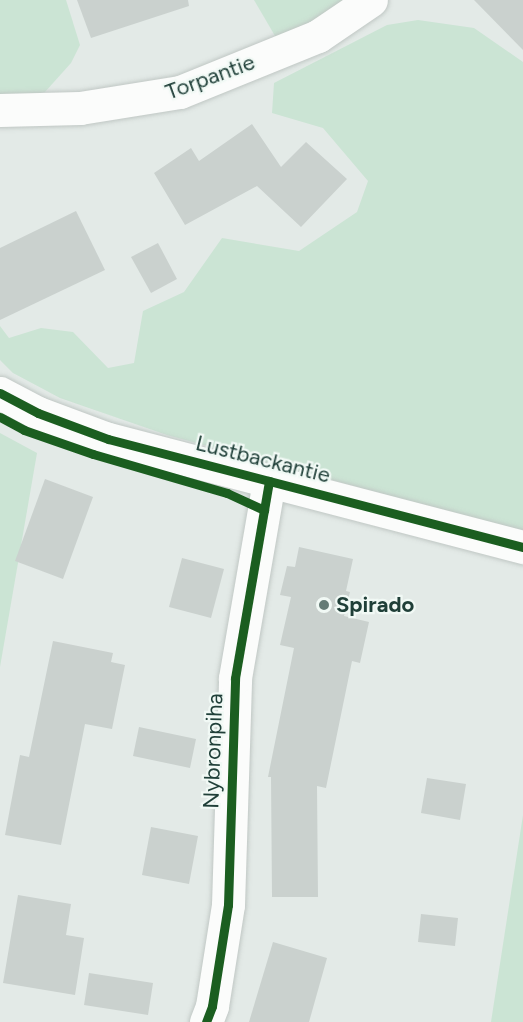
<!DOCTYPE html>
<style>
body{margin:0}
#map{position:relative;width:523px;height:1022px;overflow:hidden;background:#e3eae7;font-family:Figtree,sans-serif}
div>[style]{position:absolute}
.green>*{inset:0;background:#cbe4d4}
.building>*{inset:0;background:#cad1ce}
.roads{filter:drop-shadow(0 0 2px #c0c7c4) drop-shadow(0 0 2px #c0c7c4)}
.minor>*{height:33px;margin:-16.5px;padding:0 16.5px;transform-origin:16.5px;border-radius:16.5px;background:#fbfcfb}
.cycleway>*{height:9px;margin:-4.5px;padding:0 4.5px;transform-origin:4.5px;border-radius:4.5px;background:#1b5e20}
.dots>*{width:16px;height:16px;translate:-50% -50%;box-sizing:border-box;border:3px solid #f1f9f5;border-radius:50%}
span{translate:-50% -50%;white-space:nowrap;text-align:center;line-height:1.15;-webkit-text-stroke:4.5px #f1f9f5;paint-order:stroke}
.street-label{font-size:22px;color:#1f3f38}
.poi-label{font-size:22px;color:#1f3f38;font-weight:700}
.left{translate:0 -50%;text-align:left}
</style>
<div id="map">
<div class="green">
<div style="clip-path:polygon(0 0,66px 0,80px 45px,71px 63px,45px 92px,0 100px)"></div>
<div style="clip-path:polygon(254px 0,357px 0,278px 41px)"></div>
<div style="clip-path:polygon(418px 20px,474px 28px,523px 62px,523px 532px,167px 435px,60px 398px,13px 373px,0 360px,0 326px,9px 338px,41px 328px,73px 332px,108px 368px,134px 363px,143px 311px,184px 292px,222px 238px,299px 251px,357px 212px,368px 181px,323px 128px,272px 113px,274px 83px,387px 25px)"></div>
<div style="clip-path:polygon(0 433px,37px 453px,0 667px)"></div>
<div style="clip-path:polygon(523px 815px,523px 1022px,491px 1022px)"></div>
</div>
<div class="building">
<div style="clip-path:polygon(77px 0,188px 0,189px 6px,91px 38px)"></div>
<div style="clip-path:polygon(474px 0,523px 0,523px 50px)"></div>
<div style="clip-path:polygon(252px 124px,281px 167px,306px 142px,347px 179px,301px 227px,257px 186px,185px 225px,154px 173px,191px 148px,199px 161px)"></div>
<div style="clip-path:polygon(76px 211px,105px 270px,0 320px,0 248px)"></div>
<div style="clip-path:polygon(158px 243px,177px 279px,151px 293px,131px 257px)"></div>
<div style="clip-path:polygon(45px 479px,93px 497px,63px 579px,15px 561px)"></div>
<div style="clip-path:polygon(299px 547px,353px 559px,346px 591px,350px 592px,344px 616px,369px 622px,360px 663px,352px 661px,326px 788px,317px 786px,318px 897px,272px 897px,271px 777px,268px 777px,294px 648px,280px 645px,291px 597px,280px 595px,287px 566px,295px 567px)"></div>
<div style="clip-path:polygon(182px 558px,224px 569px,211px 618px,169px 607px)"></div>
<div style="clip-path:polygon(53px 641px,113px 653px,111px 662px,125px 665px,112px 729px,85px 724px,61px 845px,5px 835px,20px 755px,29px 757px)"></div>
<div style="clip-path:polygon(139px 727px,196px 739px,190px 768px,133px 756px)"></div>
<div style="clip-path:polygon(427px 778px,466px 784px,460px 820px,421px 813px)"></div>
<div style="clip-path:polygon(151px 827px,198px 836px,189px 884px,142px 875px)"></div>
<div style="clip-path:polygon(18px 895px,71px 904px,66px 935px,84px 938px,75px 995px,3px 983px)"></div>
<div style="clip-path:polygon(421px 914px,458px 918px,455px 946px,418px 942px)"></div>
<div style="clip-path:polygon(273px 942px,327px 958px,309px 1022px,249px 1022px)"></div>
<div style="clip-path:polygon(89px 973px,153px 983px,148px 1015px,84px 1005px)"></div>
</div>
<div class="roads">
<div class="minor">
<div style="left:0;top:110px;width:80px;rotate:-1.4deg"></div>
<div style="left:80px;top:108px;width:101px;rotate:-9.1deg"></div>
<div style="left:180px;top:92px;width:149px;rotate:-22.1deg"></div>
<div style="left:318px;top:36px;width:64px;rotate:-34.2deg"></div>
<div style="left:0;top:393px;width:43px;rotate:27.8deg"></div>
<div style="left:38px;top:413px;width:75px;rotate:20.4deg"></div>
<div style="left:108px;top:439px;width:429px;rotate:14.6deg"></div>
<div style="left:206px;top:1022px;width:17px;rotate:-69deg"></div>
<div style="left:212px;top:1006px;width:102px;rotate:-81deg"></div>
<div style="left:228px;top:905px;width:227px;rotate:-88.2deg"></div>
<div style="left:235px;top:678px;width:200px;rotate:-80.2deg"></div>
</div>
</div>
<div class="cycleway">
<div style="left:0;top:393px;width:43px;rotate:27.8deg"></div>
<div style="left:38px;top:413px;width:75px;rotate:20.4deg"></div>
<div style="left:108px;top:439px;width:429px;rotate:14.6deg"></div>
<div style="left:0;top:417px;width:27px;rotate:28deg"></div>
<div style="left:24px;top:430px;width:73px;rotate:19.2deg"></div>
<div style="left:93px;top:454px;width:140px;rotate:16.2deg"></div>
<div style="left:227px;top:493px;width:41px;rotate:24.7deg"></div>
<div style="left:206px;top:1022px;width:17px;rotate:-69deg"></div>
<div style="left:212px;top:1006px;width:102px;rotate:-81deg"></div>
<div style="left:228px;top:905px;width:227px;rotate:-88.2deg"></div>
<div style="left:235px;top:678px;width:200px;rotate:-80.2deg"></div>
</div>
<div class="dots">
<div style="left:324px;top:605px;background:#647b75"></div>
</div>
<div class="street-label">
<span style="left:210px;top:77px;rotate:-20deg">Torpantie</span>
<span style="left:263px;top:459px;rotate:14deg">Lustbackantie</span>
<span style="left:213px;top:751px;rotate:-88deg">Nybronpiha</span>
</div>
<div class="poi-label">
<span class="left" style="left:336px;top:605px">Spirado</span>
</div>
</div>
